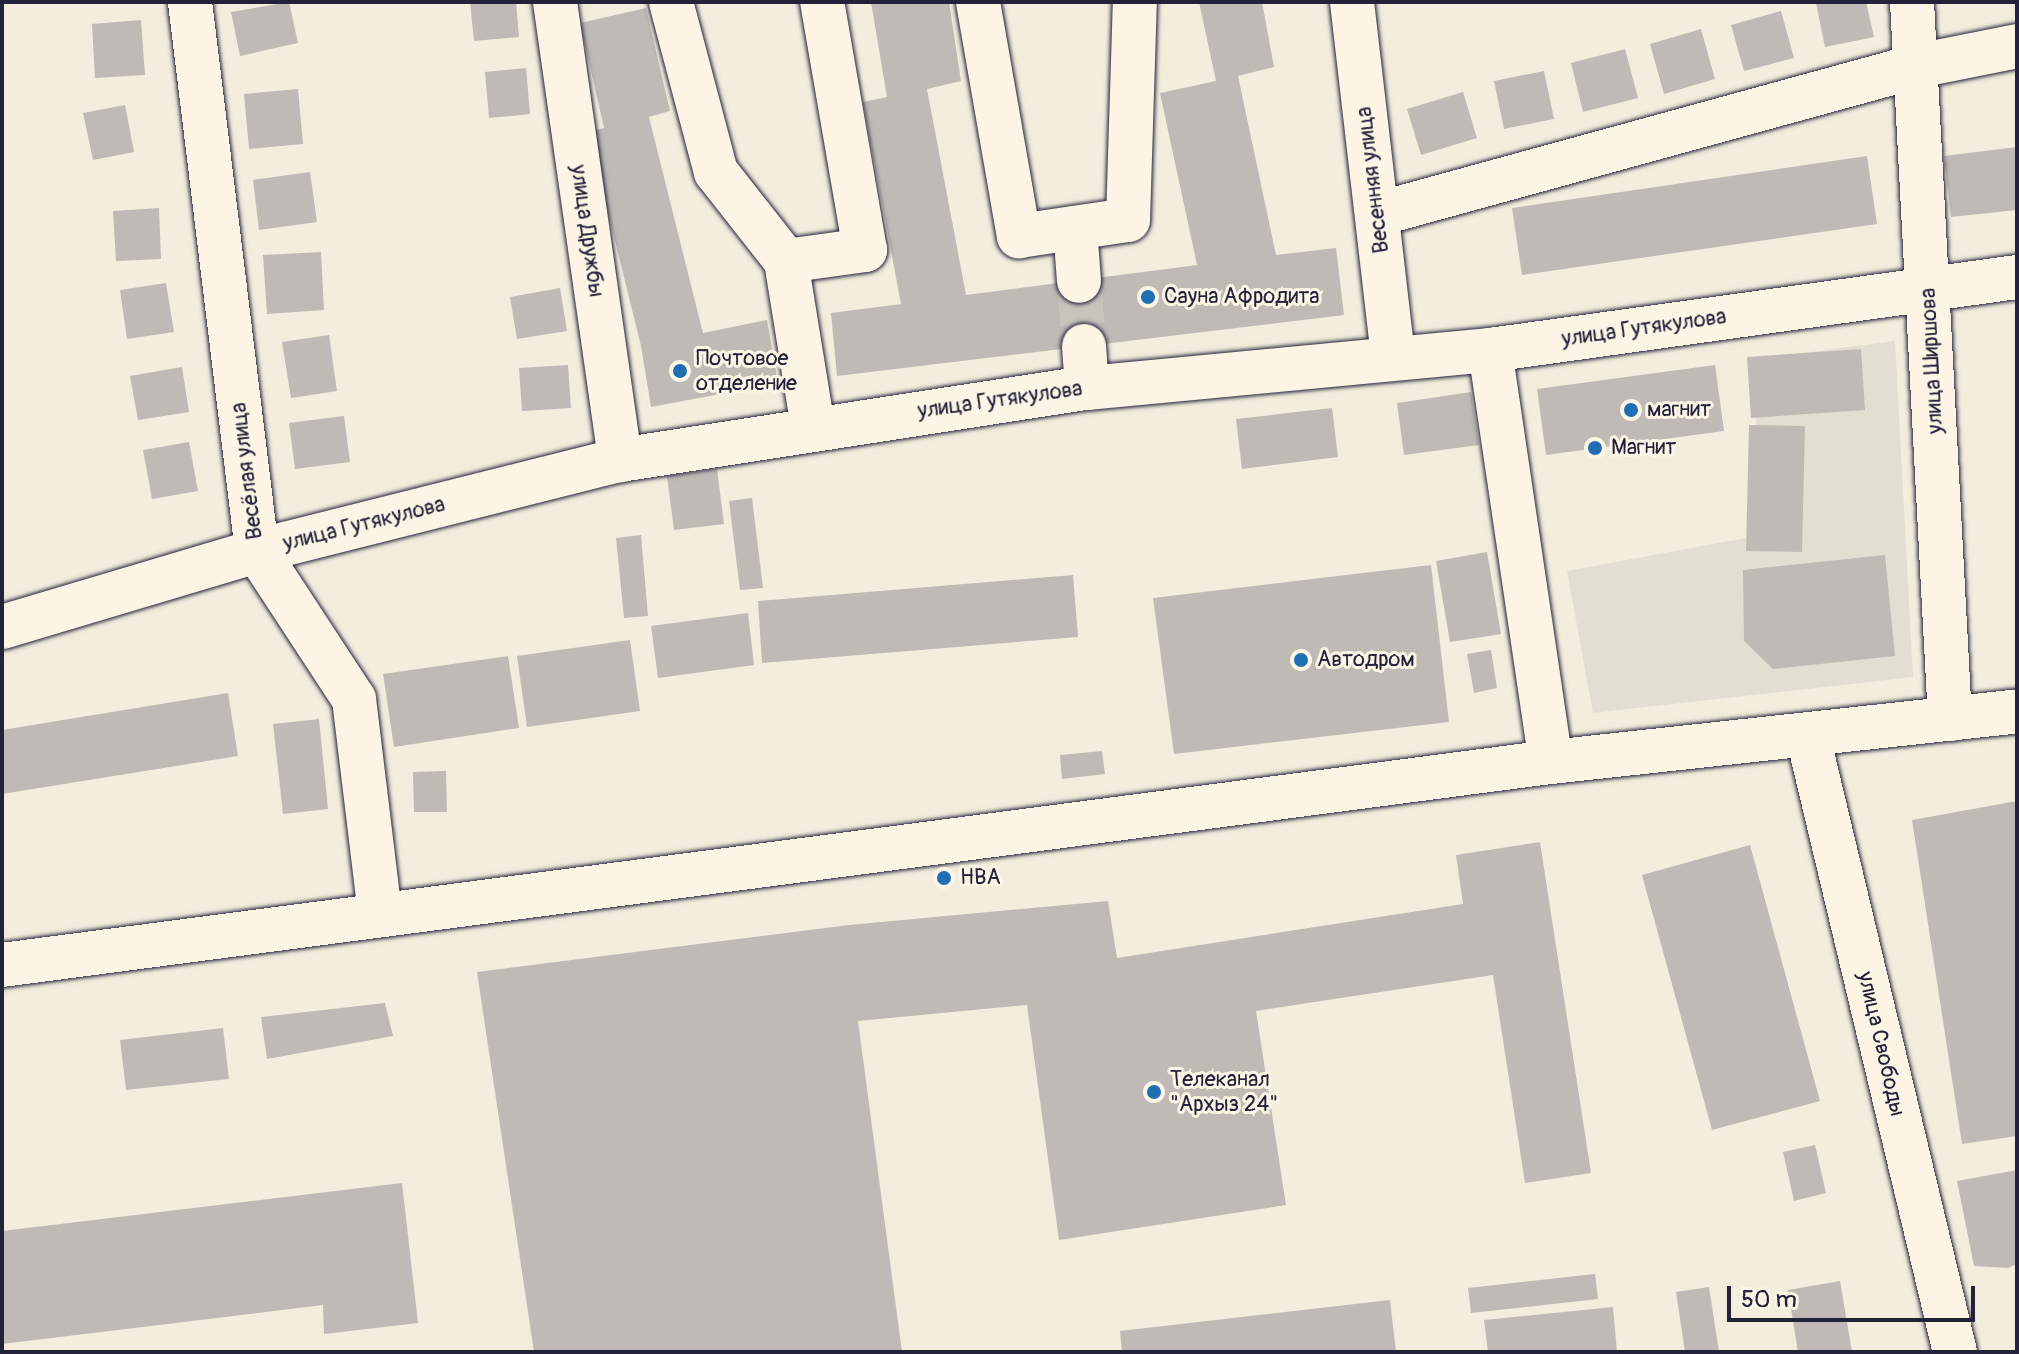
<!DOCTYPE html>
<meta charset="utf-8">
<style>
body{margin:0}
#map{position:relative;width:2019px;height:1354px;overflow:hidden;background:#f3edde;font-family:Pangolin,sans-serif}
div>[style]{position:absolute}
.built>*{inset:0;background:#e3ded2}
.building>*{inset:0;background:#bfbab6}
.minor-tunnel>*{height:44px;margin-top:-22px;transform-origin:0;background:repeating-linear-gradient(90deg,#c9c4bd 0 44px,transparent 0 66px)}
.roads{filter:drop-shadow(0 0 2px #22223b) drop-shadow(0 0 2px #22223b)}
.minor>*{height:44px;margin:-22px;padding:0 22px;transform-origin:22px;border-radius:22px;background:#fcf5e5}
.major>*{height:44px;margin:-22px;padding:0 22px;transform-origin:22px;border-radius:22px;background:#fcf5e5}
.dots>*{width:22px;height:22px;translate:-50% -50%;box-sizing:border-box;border:4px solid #fcf5e5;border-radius:50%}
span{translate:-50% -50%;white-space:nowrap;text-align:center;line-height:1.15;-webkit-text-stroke:6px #fcf5e5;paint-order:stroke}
.street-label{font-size:22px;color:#22223b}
.poi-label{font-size:22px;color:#22223b}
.left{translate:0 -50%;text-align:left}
.frame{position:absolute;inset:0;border:4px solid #22223b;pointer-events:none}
.scale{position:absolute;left:1727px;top:1286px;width:248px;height:36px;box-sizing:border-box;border:4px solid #22223b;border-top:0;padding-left:10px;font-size:24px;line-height:28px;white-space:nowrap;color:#22223b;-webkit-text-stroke:6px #fcf5e5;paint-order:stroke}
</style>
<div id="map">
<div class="built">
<div style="clip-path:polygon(1895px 341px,1913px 677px,1593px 713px,1567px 571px,1767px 534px,1750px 360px)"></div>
</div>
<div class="building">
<div style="clip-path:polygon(289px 2px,298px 43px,240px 56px,231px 12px)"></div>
<div style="clip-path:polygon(470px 2px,516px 2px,519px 37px,474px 41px)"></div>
<div style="clip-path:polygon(871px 2px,949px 2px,961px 81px,927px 89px,966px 295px,1197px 265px,1160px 93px,1216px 81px,1199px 2px,1262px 2px,1274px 67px,1238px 76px,1276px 255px,1336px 248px,1344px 315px,837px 376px,831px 313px,901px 304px,863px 102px,887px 97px)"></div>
<div style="clip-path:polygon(1866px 2px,1874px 37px,1825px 47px,1816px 3px)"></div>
<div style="clip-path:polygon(646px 8px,670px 111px,649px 117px,703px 333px,767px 320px,778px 383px,651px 407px,641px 346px,588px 132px,604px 128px,580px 23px)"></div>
<div style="clip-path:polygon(1781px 11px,1794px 58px,1744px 71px,1731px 25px)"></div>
<div style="clip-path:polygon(141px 20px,145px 75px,95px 78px,92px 24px)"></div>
<div style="clip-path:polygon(1701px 29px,1715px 79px,1664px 94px,1650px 44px)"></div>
<div style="clip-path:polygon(1625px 49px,1638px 98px,1583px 112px,1571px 63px)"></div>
<div style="clip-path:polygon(526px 68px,530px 114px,489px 118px,485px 72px)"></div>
<div style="clip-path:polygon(1544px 71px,1554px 119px,1504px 129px,1494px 81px)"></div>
<div style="clip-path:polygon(298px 89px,303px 144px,249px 149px,244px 94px)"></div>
<div style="clip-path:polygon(1463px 92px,1477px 138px,1421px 155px,1407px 109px)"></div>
<div style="clip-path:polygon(125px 105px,134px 152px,93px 160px,83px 113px)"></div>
<div style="clip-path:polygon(2017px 147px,2017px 210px,1951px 217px,1944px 156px)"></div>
<div style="clip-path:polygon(1867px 156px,1877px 224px,1522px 275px,1512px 208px)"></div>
<div style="clip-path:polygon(310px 172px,317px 222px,259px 230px,253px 180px)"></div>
<div style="clip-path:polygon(159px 208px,161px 259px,116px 261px,113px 211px)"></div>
<div style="clip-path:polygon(321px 252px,324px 310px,267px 314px,263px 255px)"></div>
<div style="clip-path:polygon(166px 283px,174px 332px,127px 339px,120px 290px)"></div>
<div style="clip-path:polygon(560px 288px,567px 331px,517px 339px,510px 297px)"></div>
<div style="clip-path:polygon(329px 335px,337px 391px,291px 398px,282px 342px)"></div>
<div style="clip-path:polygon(1861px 349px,1865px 410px,1751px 418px,1747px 357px)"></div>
<div style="clip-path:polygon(568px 365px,571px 408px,522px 411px,519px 368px)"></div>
<div style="clip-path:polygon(1715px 365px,1724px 431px,1546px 455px,1537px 389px)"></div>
<div style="clip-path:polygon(182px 367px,189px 412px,138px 420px,130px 376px)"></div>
<div style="clip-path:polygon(1471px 392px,1479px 445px,1404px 455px,1397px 403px)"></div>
<div style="clip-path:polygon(1332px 408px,1338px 457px,1242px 469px,1236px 419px)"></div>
<div style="clip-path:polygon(344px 416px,350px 462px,295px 469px,289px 423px)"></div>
<div style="clip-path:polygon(1749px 425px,1805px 426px,1802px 552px,1746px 551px)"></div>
<div style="clip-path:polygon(189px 442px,198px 491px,152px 499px,143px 450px)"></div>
<div style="clip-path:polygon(717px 469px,724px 524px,674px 530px,667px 476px)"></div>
<div style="clip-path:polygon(752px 498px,763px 588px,740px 590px,729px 501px)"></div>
<div style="clip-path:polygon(641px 535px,648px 616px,624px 618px,616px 538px)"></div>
<div style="clip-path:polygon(1487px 552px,1501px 634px,1450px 642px,1436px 561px)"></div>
<div style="clip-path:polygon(1885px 555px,1895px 656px,1773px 669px,1744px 641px,1743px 570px)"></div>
<div style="clip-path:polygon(1431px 565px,1449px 722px,1174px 754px,1153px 598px)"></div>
<div style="clip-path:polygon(1073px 575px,1078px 637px,762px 663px,758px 601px)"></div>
<div style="clip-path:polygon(748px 613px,754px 665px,658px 678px,651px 626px)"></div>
<div style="clip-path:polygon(630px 640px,640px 711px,527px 727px,517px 656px)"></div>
<div style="clip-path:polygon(1491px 650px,1497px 688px,1474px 693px,1467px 654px)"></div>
<div style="clip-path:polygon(508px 656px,519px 728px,394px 747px,383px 674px)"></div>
<div style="clip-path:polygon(228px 693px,238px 756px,2px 794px,2px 730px)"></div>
<div style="clip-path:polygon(319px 719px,328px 809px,283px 814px,273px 724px)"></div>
<div style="clip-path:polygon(1102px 751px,1105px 774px,1062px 779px,1060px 755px)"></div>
<div style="clip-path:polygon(446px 771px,447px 812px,414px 812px,413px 772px)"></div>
<div style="clip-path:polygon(2017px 801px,2017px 1136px,1962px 1144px,1912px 820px)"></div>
<div style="clip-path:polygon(1540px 842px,1591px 1173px,1525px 1183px,1493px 975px,1256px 1011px,1286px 1205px,1059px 1240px,1027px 1005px,858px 1021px,902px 1352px,534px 1352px,477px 972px,849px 925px,1108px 901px,1117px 958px,1463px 904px,1456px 855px)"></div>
<div style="clip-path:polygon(1750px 845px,1820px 1101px,1712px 1130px,1642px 875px)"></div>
<div style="clip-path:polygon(385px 1003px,393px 1036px,267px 1059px,261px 1017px)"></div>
<div style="clip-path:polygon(223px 1028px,229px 1079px,126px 1090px,120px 1040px)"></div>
<div style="clip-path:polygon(1815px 1145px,1826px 1193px,1794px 1201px,1783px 1152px)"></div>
<div style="clip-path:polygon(2017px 1170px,2017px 1264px,2008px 1268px,1974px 1266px,1957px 1181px)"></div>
<div style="clip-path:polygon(402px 1183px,418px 1323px,324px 1334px,323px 1305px,2px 1344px,2px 1231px)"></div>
<div style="clip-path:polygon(1595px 1274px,1598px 1299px,1471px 1313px,1468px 1288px)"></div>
<div style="clip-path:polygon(1840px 1281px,1852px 1352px,1798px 1352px,1788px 1290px)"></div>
<div style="clip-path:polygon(1709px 1287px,1719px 1352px,1685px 1352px,1676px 1292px)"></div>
<div style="clip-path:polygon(1390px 1300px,1396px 1352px,1122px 1352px,1120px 1331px)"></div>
<div style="clip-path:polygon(1613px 1307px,1617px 1352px,1488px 1352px,1484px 1320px)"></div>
</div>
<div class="minor-tunnel">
<div style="left:1079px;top:281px;width:65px;rotate:85.6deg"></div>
</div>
<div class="roads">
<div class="minor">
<div style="left:190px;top:2px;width:553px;rotate:83.04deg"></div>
<div style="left:257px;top:551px;width:177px;rotate:56.8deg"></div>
<div style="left:354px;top:699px;width:216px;rotate:83.1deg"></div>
<div style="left:555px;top:2px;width:463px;rotate:81.9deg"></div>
<div style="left:671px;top:2px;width:176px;rotate:75.2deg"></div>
<div style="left:716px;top:172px;width:113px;rotate:51.8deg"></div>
<div style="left:786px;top:261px;width:168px;rotate:80.8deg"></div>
<div style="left:978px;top:2px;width:238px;rotate:80.1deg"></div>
<div style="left:1019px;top:236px;width:110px;rotate:-8.4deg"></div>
<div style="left:1128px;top:220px;width:218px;rotate:-88.2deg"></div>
<div style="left:1352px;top:2px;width:358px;rotate:83.4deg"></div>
<div style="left:1912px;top:2px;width:718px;rotate:86.97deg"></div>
<div style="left:1378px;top:214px;width:559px;rotate:-15.35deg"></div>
<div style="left:1917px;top:66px;width:102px;rotate:-11.3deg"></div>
<div style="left:1075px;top:228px;width:53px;rotate:85.7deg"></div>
<div style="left:786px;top:261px;width:80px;rotate:-7.9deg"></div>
<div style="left:865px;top:250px;width:252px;rotate:-99.8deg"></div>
<div style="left:1084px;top:346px;width:42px;rotate:85.9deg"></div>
<div style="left:1490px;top:350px;width:416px;rotate:81.6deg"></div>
<div style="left:2px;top:627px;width:266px;rotate:-16.6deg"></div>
<div style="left:257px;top:551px;width:374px;rotate:-14.1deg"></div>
<div style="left:620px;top:460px;width:473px;rotate:-8.8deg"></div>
<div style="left:1087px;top:388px;width:405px;rotate:-5.4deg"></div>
<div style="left:1490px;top:350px;width:532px;rotate:-7.89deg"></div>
<div style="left:1808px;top:737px;width:632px;rotate:76.56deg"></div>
</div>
<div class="major">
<div style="left:2px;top:965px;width:1562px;rotate:-7.47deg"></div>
<div style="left:1551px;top:762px;width:469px;rotate:-6.2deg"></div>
</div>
</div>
<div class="dots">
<div style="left:1148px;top:297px;background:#1f6fb2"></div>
<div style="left:680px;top:371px;background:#1f6fb2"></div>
<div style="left:1631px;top:410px;background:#1f6fb2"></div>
<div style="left:1595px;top:448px;background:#1f6fb2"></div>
<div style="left:1301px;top:660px;background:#1f6fb2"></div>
<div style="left:944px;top:878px;background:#1f6fb2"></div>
<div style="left:1154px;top:1092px;background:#1f6fb2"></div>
</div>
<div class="street-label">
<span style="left:1373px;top:180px;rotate:-97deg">Весенняя улица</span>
<span style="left:587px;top:231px;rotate:82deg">улица Дружбы</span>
<span style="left:1644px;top:328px;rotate:-8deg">улица Гутякулова</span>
<span style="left:1932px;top:361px;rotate:-93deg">улица Ширшова</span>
<span style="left:1000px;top:400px;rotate:-8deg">улица Гутякулова</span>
<span style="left:247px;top:471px;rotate:-97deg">Весёлая улица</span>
<span style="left:364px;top:524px;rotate:-14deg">улица Гутякулова</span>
<span style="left:1881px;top:1044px;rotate:77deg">улица Свободы</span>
</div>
<div class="poi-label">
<span class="left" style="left:1164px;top:297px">Сауна Афродита</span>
<span class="left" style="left:696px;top:371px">Почтовое<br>отделение</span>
<span class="left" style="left:1647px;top:410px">магнит</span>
<span class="left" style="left:1611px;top:448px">Магнит</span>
<span class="left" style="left:1317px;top:660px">Автодром</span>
<span class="left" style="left:960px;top:878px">НВА</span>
<span class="left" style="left:1170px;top:1092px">Телеканал<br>"Архыз 24"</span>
</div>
<div class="frame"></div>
<div class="scale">50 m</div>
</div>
